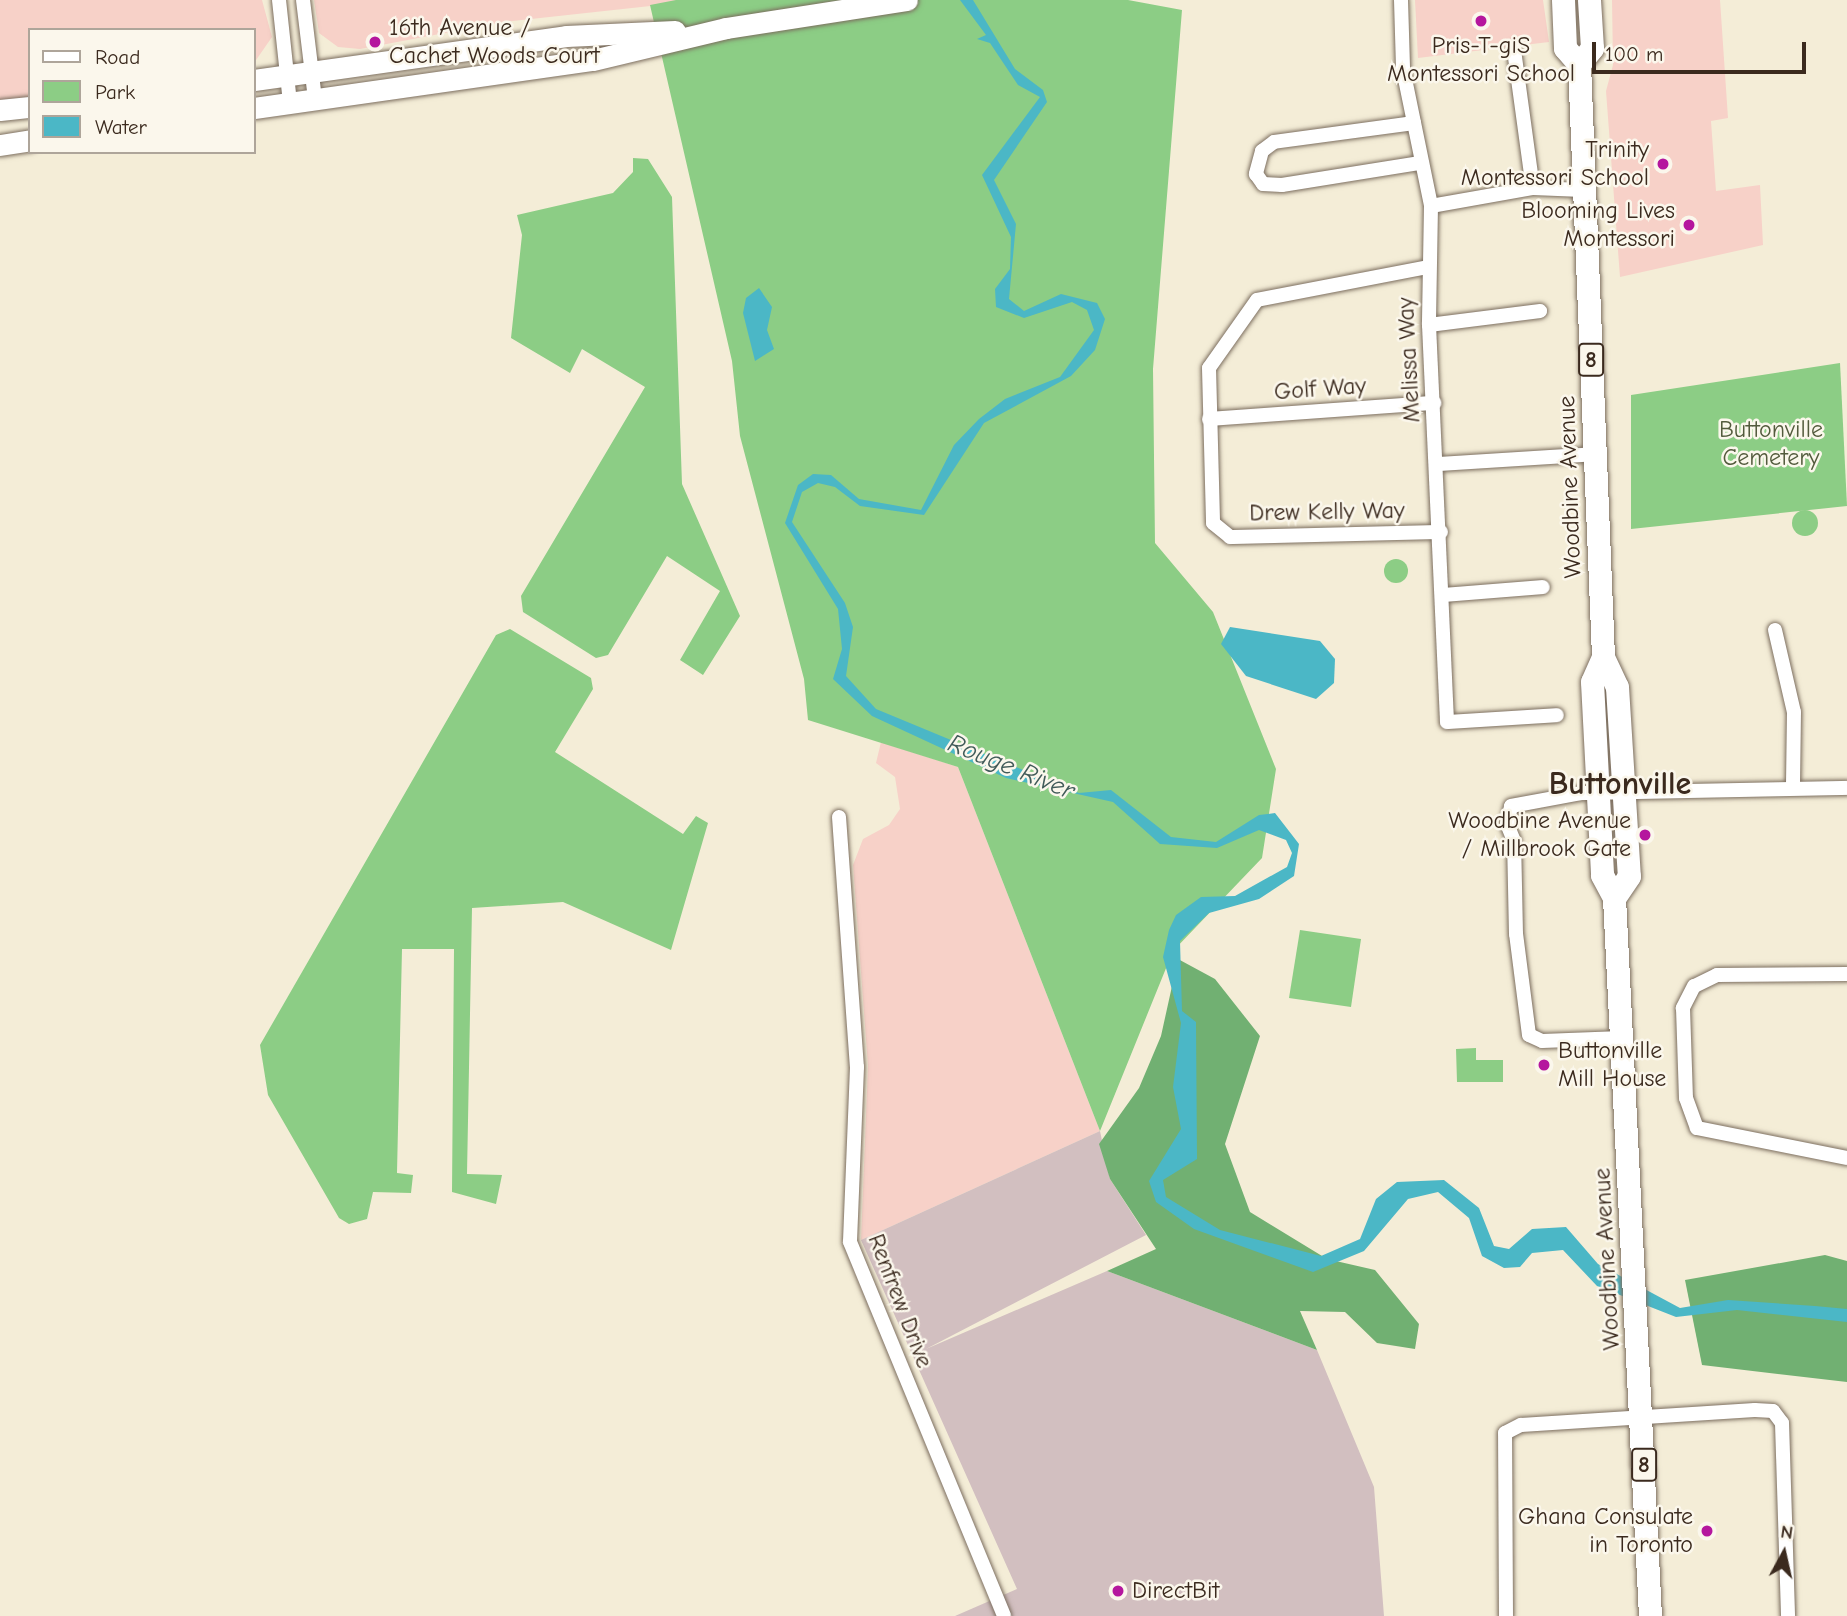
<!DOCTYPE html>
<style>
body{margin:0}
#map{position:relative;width:1847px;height:1616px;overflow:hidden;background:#f4edd7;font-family:"Comic Neue",sans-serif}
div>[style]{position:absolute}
.built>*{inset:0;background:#f7d1c8}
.industrial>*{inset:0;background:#d2bfc0}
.green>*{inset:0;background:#8ccd85}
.round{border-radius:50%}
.forest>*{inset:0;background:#71b072}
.water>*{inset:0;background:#4bb7c6}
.roads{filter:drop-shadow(0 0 2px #7c6e5f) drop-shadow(0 0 2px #7c6e5f)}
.minor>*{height:14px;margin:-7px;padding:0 7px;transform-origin:7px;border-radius:7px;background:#fff}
.secondary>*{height:21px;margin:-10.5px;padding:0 10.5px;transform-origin:10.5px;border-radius:10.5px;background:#fff}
.primary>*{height:23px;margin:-11.5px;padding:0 11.5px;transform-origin:11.5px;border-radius:11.5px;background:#fff}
.dots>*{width:19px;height:19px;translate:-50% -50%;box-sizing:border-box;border:4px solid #fbf7ec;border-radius:50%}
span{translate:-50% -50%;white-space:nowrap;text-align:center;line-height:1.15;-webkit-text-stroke:5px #fbf7ec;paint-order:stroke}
.shield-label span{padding:2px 5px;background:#fbf7ec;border:2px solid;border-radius:5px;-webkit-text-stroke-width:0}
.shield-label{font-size:23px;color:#3b2a1e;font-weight:700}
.poi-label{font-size:24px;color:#3b2a1e}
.left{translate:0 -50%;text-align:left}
.right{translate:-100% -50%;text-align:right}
.street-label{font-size:24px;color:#3b2a1e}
.park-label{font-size:24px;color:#535b3d}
.water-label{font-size:26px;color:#415b59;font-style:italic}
.district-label{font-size:32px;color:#3b2a1e;font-weight:700}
.legend{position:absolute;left:28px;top:28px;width:228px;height:126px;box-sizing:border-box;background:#fbf7ec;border:2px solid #aea59a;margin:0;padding:9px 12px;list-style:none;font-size:21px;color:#3b2a1e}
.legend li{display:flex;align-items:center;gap:14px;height:35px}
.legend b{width:35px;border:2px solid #aea59a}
.north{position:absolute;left:1749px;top:1518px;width:70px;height:70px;-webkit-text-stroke:5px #fbf7ec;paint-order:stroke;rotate:8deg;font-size:19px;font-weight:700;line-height:28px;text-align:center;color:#3b2a1e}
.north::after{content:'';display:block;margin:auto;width:24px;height:32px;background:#3b2a1e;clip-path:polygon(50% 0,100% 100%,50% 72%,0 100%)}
.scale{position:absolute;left:1592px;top:42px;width:214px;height:32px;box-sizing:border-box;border:4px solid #3b2a1e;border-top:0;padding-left:9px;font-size:21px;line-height:24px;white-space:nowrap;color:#3b2a1e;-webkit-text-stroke:5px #fbf7ec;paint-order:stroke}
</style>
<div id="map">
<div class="built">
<div style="clip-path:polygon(0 0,262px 0,272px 37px,254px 63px,254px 30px,30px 30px,30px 98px,0 102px)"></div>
<div style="clip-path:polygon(314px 0,676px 0,678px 3px,503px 22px,360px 49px,338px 47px,319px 33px)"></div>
<div style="clip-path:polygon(1415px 0,1543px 0,1549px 42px,1418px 58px)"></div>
<div style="clip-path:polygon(1612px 0,1720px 0,1728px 118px,1711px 121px,1716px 191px,1760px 185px,1763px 245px,1620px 277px,1606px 91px,1613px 65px)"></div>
<div style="clip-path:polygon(881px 742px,958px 767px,1100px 1131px,861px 1240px,868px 1066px,853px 865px,863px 839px,889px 825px,900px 809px,895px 777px,876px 763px)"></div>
</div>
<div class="industrial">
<div style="clip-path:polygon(1100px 1131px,1110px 1179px,1146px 1235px,926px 1349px,1107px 1271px,1317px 1350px,1374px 1487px,1384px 1616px,955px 1616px,1017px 1589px,861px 1240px)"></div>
</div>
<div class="green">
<div style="clip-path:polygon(676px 0,1128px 0,1182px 10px,1153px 369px,1155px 543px,1213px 612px,1276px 769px,1262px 858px,1173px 951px,1100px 1131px,958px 767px,808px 720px,804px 679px,740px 436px,732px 361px,650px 5px)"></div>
<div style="clip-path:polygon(633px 158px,648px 159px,672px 197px,682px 484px,740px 616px,703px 675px,680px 660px,720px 591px,667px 556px,608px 655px,596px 658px,523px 612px,521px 596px,645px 387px,582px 349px,570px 373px,511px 338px,522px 235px,517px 215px,613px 193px,633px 172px)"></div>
<div style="clip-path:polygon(1840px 363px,1847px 506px,1631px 529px,1631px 395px)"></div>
<div class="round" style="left:1792px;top:510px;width:26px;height:26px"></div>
<div class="round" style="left:1384px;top:559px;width:24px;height:24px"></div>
<div style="clip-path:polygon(510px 629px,591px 678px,593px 689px,555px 752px,683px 834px,696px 816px,708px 823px,671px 950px,563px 902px,472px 908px,467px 1174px,502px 1175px,496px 1204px,452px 1192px,454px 949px,402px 949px,397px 1173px,413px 1175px,411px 1193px,373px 1192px,367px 1219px,349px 1224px,339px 1218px,268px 1095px,260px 1045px,496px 635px)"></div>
<div style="clip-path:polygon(1300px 930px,1361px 939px,1351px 1007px,1289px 998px)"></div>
<div style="clip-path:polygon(1476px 1048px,1476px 1060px,1503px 1060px,1503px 1082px,1457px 1082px,1456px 1049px)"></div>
</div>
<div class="forest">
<div style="clip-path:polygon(1178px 959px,1215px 979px,1260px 1036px,1225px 1144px,1250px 1212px,1327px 1259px,1375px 1270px,1419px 1324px,1415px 1349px,1377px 1343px,1345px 1312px,1300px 1311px,1317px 1350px,1107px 1271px,1156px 1249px,1110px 1179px,1099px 1144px,1139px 1088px,1161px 1036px)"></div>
<div style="clip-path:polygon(1825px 1255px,1847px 1261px,1847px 1382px,1702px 1365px,1685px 1280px)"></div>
</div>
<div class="water">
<div style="clip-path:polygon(960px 0,973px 0,1015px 69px,1043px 90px,1047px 102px,994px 180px,1016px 224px,1009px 299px,1024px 311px,1061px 294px,1097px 303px,1105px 319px,1095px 350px,1071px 376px,984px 423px,924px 515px,860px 506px,835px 487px,818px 483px,802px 492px,792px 522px,845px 603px,853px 627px,846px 676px,876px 709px,1079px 793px,1111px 790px,1171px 837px,1216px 842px,1259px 815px,1275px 813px,1299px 844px,1294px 876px,1259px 899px,1209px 913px,1180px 941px,1182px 1011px,1196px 1022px,1197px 1159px,1163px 1180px,1166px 1197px,1220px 1230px,1321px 1256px,1360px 1239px,1376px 1199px,1397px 1182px,1444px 1180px,1479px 1208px,1494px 1246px,1509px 1249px,1532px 1229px,1566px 1227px,1598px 1264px,1680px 1308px,1728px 1300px,1815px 1306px,1847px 1309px,1847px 1322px,1737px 1310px,1676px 1317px,1597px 1286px,1563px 1250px,1532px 1253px,1520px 1267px,1504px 1268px,1482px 1256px,1469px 1218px,1438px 1192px,1408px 1199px,1364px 1251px,1313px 1272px,1194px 1229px,1156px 1202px,1149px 1181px,1181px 1129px,1173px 1087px,1181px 1023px,1163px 957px,1169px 930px,1176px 915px,1201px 897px,1235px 896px,1287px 867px,1292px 853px,1286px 840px,1259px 830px,1217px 848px,1160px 844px,1113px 802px,1006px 778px,872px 716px,833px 679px,842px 649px,838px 609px,785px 523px,798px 485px,813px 474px,831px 475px,859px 499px,921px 510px,954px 445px,979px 419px,1005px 399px,1060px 377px,1094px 330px,1087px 310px,1072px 302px,1024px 318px,996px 307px,995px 289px,1010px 269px,1011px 237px,982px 175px,1040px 97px,1018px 85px,990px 43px,977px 39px,986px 35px)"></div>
<div style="clip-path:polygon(759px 288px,772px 307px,767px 330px,774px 349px,755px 361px,743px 313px,746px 298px)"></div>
<div style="clip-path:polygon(1230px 627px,1320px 641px,1335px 659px,1334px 683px,1316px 699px,1246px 676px,1221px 644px)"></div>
</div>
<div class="roads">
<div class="minor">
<div style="left:279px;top:0;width:104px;rotate:83.9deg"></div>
<div style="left:303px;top:0;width:100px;rotate:83.1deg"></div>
<div style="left:1401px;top:0;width:69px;rotate:88.3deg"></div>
<div style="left:1403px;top:69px;width:140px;rotate:78.4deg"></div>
<div style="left:1431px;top:206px;width:119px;rotate:91deg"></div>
<div style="left:1429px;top:325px;width:397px;rotate:87.4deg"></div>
<div style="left:1447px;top:722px;width:110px;rotate:-3.6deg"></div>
<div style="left:1514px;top:50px;width:139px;rotate:82.2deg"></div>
<div style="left:1414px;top:123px;width:141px;rotate:172.3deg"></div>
<div style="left:1274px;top:142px;width:15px;rotate:143deg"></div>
<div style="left:1262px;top:151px;width:24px;rotate:105deg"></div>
<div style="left:1256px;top:174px;width:12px;rotate:55deg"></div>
<div style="left:1263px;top:184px;width:19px;rotate:3deg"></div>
<div style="left:1282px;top:185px;width:140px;rotate:-9.1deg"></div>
<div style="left:1431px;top:206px;width:104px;rotate:-10deg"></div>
<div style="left:1533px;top:188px;width:50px;rotate:2.3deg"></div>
<div style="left:1428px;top:267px;width:174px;rotate:169.1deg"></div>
<div style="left:1257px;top:300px;width:83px;rotate:125.2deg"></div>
<div style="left:1209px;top:368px;width:155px;rotate:88.5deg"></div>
<div style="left:1213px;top:523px;width:22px;rotate:39deg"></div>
<div style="left:1230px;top:537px;width:211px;rotate:-1.4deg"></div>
<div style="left:1429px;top:325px;width:112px;rotate:-7.2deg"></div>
<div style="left:1209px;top:419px;width:226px;rotate:-4.1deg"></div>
<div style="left:1438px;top:464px;width:157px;rotate:-3.6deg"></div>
<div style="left:1444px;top:595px;width:99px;rotate:-4.6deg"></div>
<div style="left:1775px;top:630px;width:84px;rotate:77deg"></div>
<div style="left:1794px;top:712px;width:75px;rotate:90.8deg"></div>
<div style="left:839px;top:817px;width:251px;rotate:85.9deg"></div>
<div style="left:857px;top:1067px;width:175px;rotate:92.3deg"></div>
<div style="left:850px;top:1242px;width:404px;rotate:67.6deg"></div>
<div style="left:1847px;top:974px;width:130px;rotate:179.6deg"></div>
<div style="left:1717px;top:975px;width:25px;rotate:154deg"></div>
<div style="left:1694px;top:986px;width:25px;rotate:117deg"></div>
<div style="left:1683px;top:1008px;width:90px;rotate:88.1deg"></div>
<div style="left:1686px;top:1098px;width:32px;rotate:70deg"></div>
<div style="left:1697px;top:1128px;width:153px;rotate:11.3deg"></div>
<div style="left:1622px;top:1038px;width:80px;rotate:177.9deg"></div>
<div style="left:1542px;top:1041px;width:14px;rotate:-155deg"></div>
<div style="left:1529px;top:1035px;width:102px;rotate:-97.3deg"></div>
<div style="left:1516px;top:934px;width:93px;rotate:-91.2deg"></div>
<div style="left:1514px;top:841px;width:18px;rotate:-112deg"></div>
<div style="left:1507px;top:824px;width:18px;rotate:-77deg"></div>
<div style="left:1511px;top:806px;width:71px;rotate:-10.5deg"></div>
<div style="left:1581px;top:793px;width:266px;rotate:-1.1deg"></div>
<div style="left:1506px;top:1616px;width:183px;rotate:-90.3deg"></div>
<div style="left:1505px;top:1433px;width:18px;rotate:-27deg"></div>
<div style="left:1521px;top:1425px;width:234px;rotate:-3.7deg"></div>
<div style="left:1755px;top:1410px;width:18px;rotate:3deg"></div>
<div style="left:1773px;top:1411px;width:15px;rotate:53deg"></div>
<div style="left:1782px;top:1423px;width:193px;rotate:88.2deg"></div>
</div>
<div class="secondary">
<div style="left:254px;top:80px;width:315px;rotate:-8deg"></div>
<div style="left:566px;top:36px;width:109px;rotate:-2.6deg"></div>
<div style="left:254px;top:108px;width:342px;rotate:-8.1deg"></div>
<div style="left:593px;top:60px;width:137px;rotate:-13.5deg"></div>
<div style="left:726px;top:28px;width:183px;rotate:-8.8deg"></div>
<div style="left:0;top:110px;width:30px;rotate:-6deg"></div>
<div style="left:0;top:145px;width:30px;rotate:-9deg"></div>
</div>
<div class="primary">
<div style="left:1563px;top:0;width:48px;rotate:87.6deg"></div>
<div style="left:1565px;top:48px;width:21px;rotate:49deg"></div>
<div style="left:1589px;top:0;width:48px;rotate:86.4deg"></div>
<div style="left:1592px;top:48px;width:21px;rotate:129deg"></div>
<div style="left:1579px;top:64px;width:593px;rotate:87.68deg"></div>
<div style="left:1603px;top:657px;width:33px;rotate:65deg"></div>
<div style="left:1617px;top:687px;width:189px;rotate:86.4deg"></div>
<div style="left:1629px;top:876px;width:27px;rotate:124deg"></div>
<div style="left:1603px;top:657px;width:27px;rotate:114deg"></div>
<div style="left:1592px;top:682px;width:193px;rotate:87deg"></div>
<div style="left:1602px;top:875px;width:26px;rotate:62deg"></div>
<div style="left:1614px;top:898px;width:719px;rotate:87.13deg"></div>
</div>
</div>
<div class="dots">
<div style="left:1481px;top:21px;background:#b5179e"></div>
<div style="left:375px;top:42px;background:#b5179e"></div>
<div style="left:1663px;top:164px;background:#b5179e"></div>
<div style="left:1689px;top:225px;background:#b5179e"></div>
<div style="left:1645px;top:835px;background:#b5179e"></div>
<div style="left:1544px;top:1065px;background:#b5179e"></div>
<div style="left:1707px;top:1531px;background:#b5179e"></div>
<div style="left:1118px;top:1591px;background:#b5179e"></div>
</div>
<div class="shield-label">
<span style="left:1591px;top:360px">8</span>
<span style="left:1644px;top:1465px">8</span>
</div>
<div class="poi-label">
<span class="left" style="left:389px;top:42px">16th Avenue /<br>Cachet Woods Court</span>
<span style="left:1481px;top:60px">Pris-T-giS<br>Montessori School</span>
<span class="right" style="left:1649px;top:164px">Trinity<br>Montessori School</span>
<span class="right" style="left:1675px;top:225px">Blooming Lives<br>Montessori</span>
<span class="right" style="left:1631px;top:835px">Woodbine Avenue<br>/ Millbrook Gate</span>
<span class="left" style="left:1558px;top:1065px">Buttonville<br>Mill House</span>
<span class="right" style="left:1693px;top:1531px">Ghana Consulate<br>in Toronto</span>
<span class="left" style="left:1132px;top:1591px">DirectBit</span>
</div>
<div class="street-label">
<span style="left:1409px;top:360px;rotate:-93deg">Melissa Way</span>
<span style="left:1320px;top:389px;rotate:-4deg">Golf Way</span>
<span style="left:1570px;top:487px;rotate:-92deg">Woodbine Avenue</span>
<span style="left:1327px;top:512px;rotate:-1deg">Drew Kelly Way</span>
<span style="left:1607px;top:1259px;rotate:-93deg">Woodbine Avenue</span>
<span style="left:900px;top:1301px;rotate:69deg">Renfrew Drive</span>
</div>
<div class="park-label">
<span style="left:1771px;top:444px">Buttonville<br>Cemetery</span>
</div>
<div class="water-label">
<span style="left:1011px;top:768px;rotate:22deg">Rouge River</span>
</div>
<div class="district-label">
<span style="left:1620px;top:784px">Buttonville</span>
</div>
<ul class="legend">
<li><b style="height:9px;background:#fff"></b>Road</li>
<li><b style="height:19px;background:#8ccd85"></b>Park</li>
<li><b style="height:19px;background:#4bb7c6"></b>Water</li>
</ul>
<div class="north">N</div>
<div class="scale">100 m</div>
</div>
